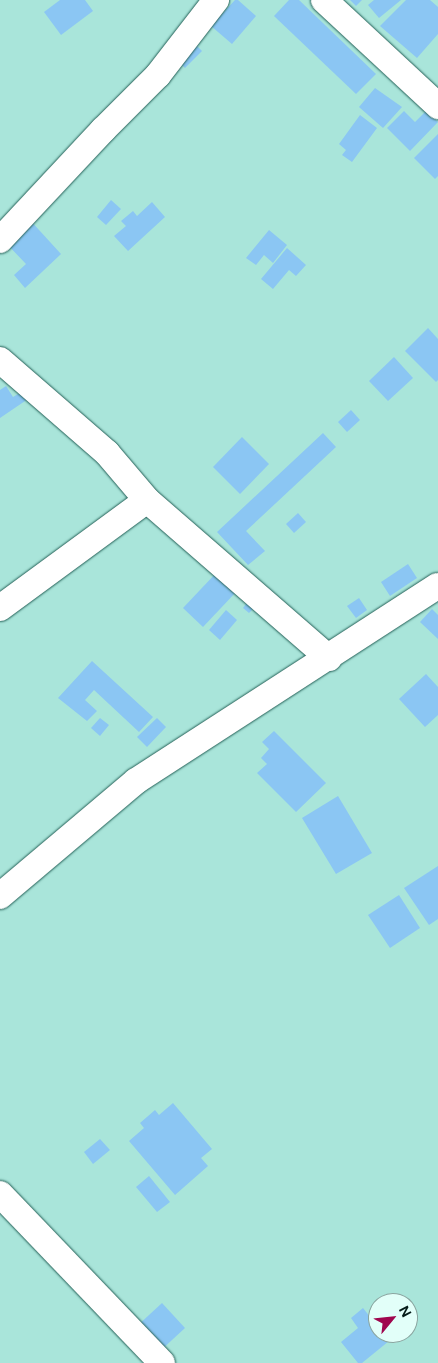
<!DOCTYPE html>
<style>
body{margin:0}
#map{position:relative;width:438px;height:1363px;overflow:hidden;background:#a9e5da;font-family:"DM Sans",sans-serif}
div>[style]{position:absolute}
.building>*{inset:0;background:#8bc6f3}
.roads{filter:drop-shadow(0 0 1px #235f56) drop-shadow(0 0 1px #235f56)}
.minor>*{height:26px;margin:-13px;padding:0 13px;transform-origin:13px;border-radius:13px;background:#fff}
span{translate:-50% -50%;white-space:nowrap;text-align:center;line-height:1.15;-webkit-text-stroke:4px #e2fff9;paint-order:stroke}
.north{position:absolute;left:368px;top:1293px;width:50px;height:50px;box-sizing:border-box;background:#e2fff9;border:1px solid #89a49f;border-radius:50%;rotate:62deg;font-size:14px;font-weight:700;line-height:20px;text-align:center;color:#041b18}
.north::after{content:'';display:block;margin:auto;width:18px;height:22px;background:#9f064e;clip-path:polygon(50% 0,100% 100%,50% 72%,0 100%)}
</style>
<div id="map">
<div class="building">
<div style="clip-path:polygon(60px 0,85px 0,93px 11px,61px 35px,44px 12px)"></div>
<div style="clip-path:polygon(235px 0,238px 0,256px 16px,232px 44px,211px 26px)"></div>
<div style="clip-path:polygon(289px 0,299px 0,376px 74px,356px 94px,274px 16px)"></div>
<div style="clip-path:polygon(350px 0,362px 0,356px 6px)"></div>
<div style="clip-path:polygon(374px 0,401px 0,379px 18px,368px 5px)"></div>
<div style="clip-path:polygon(406px 0,430px 0,438px 7px,438px 34px,417px 58px,380px 26px)"></div>
<div style="clip-path:polygon(192px 41px,202px 51px,185px 68px,174px 57px)"></div>
<div style="clip-path:polygon(375px 88px,402px 107px,383px 128px,359px 107px)"></div>
<div style="clip-path:polygon(404px 111px,415px 122px,426px 111px,438px 122px,410px 151px,387px 128px)"></div>
<div style="clip-path:polygon(360px 115px,377px 128px,352px 162px,342px 155px,346px 150px,339px 144px)"></div>
<div style="clip-path:polygon(438px 134px,438px 176px,435px 179px,414px 158px)"></div>
<div style="clip-path:polygon(111px 200px,121px 209px,106px 225px,97px 217px)"></div>
<div style="clip-path:polygon(152px 202px,165px 217px,128px 251px,114px 236px,126px 226px,121px 221px,133px 211px,137px 216px)"></div>
<div style="clip-path:polygon(29px 219px,61px 254px,25px 288px,14px 275px,26px 264px,5px 242px)"></div>
<div style="clip-path:polygon(269px 230px,287px 245px,273px 263px,264px 255px,256px 265px,246px 258px)"></div>
<div style="clip-path:polygon(287px 248px,306px 265px,296px 276px,289px 270px,273px 289px,261px 279px)"></div>
<div style="clip-path:polygon(428px 328px,438px 339px,438px 380px,436px 382px,405px 351px)"></div>
<div style="clip-path:polygon(394px 357px,413px 378px,388px 401px,369px 381px)"></div>
<div style="clip-path:polygon(6px 386px,13px 397px,23px 391px,28px 399px,0 418px,0 390px)"></div>
<div style="clip-path:polygon(351px 410px,360px 420px,347px 432px,338px 422px)"></div>
<div style="clip-path:polygon(323px 433px,336px 447px,246px 531px,265px 551px,248px 565px,217px 532px)"></div>
<div style="clip-path:polygon(242px 437px,269px 464px,240px 494px,213px 467px)"></div>
<div style="clip-path:polygon(298px 513px,306px 522px,294px 533px,286px 524px)"></div>
<div style="clip-path:polygon(408px 564px,417px 578px,390px 596px,381px 582px)"></div>
<div style="clip-path:polygon(217px 572px,237px 591px,203px 627px,183px 608px)"></div>
<div style="clip-path:polygon(359px 598px,367px 610px,356px 618px,347px 606px)"></div>
<div style="clip-path:polygon(249px 600px,256px 606px,249px 613px,243px 608px)"></div>
<div style="clip-path:polygon(432px 609px,438px 615px,438px 639px,420px 622px)"></div>
<div style="clip-path:polygon(226px 610px,237px 620px,220px 640px,209px 630px)"></div>
<div style="clip-path:polygon(92px 661px,153px 717px,139px 732px,94px 690px,85px 700px,97px 711px,87px 721px,58px 698px)"></div>
<div style="clip-path:polygon(426px 674px,438px 687px,438px 715px,425px 727px,399px 699px)"></div>
<div style="clip-path:polygon(100px 718px,109px 725px,100px 736px,91px 728px)"></div>
<div style="clip-path:polygon(157px 718px,166px 727px,147px 747px,137px 737px)"></div>
<div style="clip-path:polygon(274px 731px,326px 783px,296px 812px,257px 773px,267px 764px,261px 758px,269px 749px,262px 742px)"></div>
<div style="clip-path:polygon(338px 796px,372px 853px,336px 874px,302px 818px)"></div>
<div style="clip-path:polygon(438px 866px,438px 919px,429px 925px,404px 888px)"></div>
<div style="clip-path:polygon(399px 895px,420px 928px,390px 948px,368px 915px)"></div>
<div style="clip-path:polygon(173px 1103px,212px 1149px,201px 1158px,208px 1166px,175px 1195px,129px 1141px,144px 1128px,140px 1123px,155px 1110px,159px 1115px)"></div>
<div style="clip-path:polygon(100px 1139px,110px 1150px,93px 1164px,84px 1152px)"></div>
<div style="clip-path:polygon(149px 1176px,170px 1202px,157px 1212px,136px 1187px)"></div>
<div style="clip-path:polygon(162px 1303px,185px 1328px,159px 1352px,136px 1327px)"></div>
<div style="clip-path:polygon(363px 1308px,378px 1327px,378px 1333px,383px 1333px,389px 1341px,362px 1363px,358px 1363px,341px 1342px,358px 1328px,351px 1318px)"></div>
</div>
<div class="roads">
<div class="minor">
<div style="left:324px;top:0;width:156px;rotate:42.9deg"></div>
<div style="left:0;top:240px;width:151px;rotate:-46.9deg"></div>
<div style="left:103px;top:130px;width:78px;rotate:-45deg"></div>
<div style="left:158px;top:75px;width:95px;rotate:-52.3deg"></div>
<div style="left:0;top:360px;width:142px;rotate:41deg"></div>
<div style="left:107px;top:453px;width:62px;rotate:49.6deg"></div>
<div style="left:147px;top:500px;width:241px;rotate:41deg"></div>
<div style="left:0;top:608px;width:182px;rotate:-36.3deg"></div>
<div style="left:0;top:896px;width:178px;rotate:-40.2deg"></div>
<div style="left:136px;top:781px;width:359px;rotate:-32.9deg"></div>
<div style="left:0;top:1194px;width:234px;rotate:46.2deg"></div>
</div>
</div>
<div class="north">N</div>
</div>
